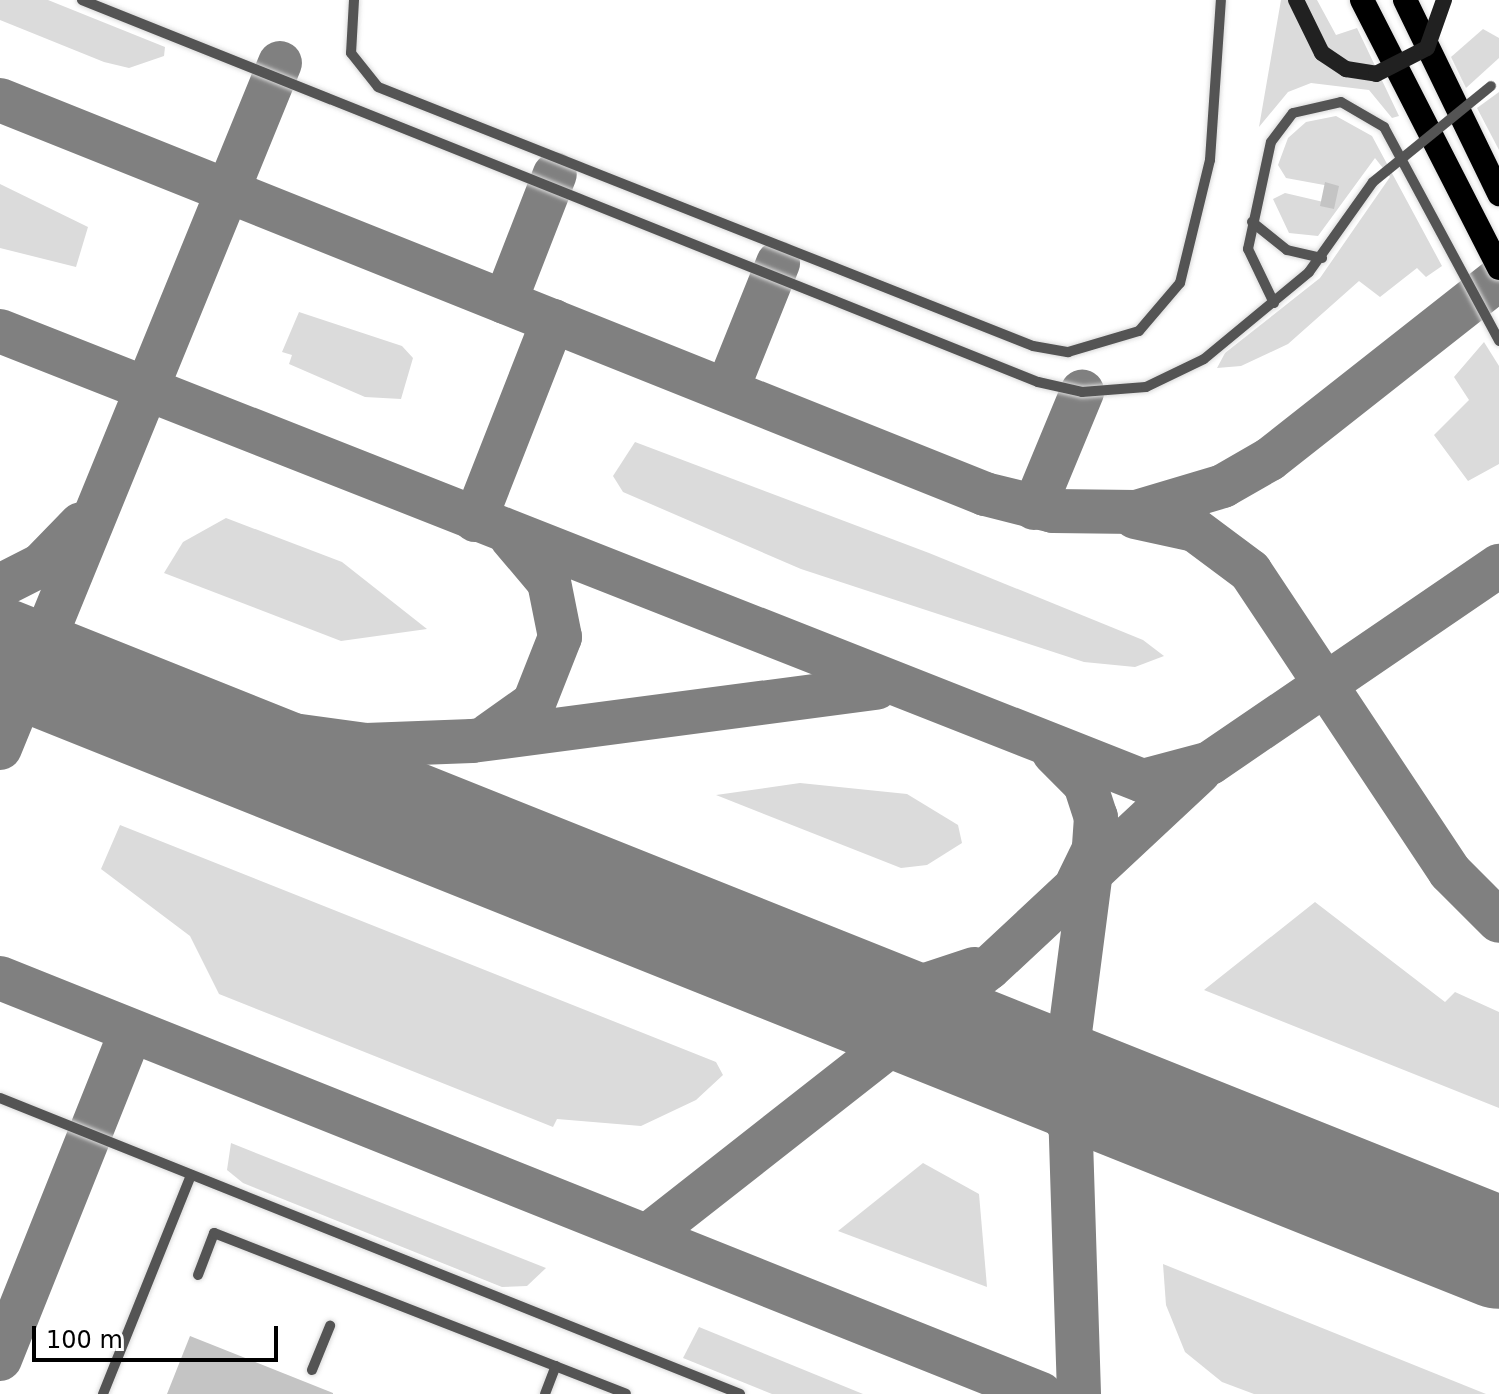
<!DOCTYPE html>
<style>
body{margin:0}
#map{position:relative;width:1499px;height:1394px;overflow:hidden;background:#fff;font-family:"DejaVu Sans",sans-serif}
div>[style]{position:absolute}
.green>*{inset:0;background:#dbdbdb}
.taxiway>*{height:44px;margin:-22px;padding:0 22px;transform-origin:22px;border-radius:22px;background:#808080}
.runway>*{height:112px;margin:-56px;padding:0 56px;transform-origin:56px;border-radius:56px;background:#808080}
.building>*{inset:0;background:#c4c4c4}
.roads{filter:drop-shadow(0 0 2px #dbdbdb) drop-shadow(0 0 2px #dbdbdb)}
.lane>*{height:10px;margin:-5px;padding:0 5px;transform-origin:5px;border-radius:5px;background:#545454}
.highway>*{height:24px;margin:-12px;padding:0 12px;transform-origin:12px;border-radius:12px;background:#000}
.lane-bridge>*{height:10px;margin:-5px;padding:0 5px;transform-origin:5px;border-radius:5px;background:#545454}
.secondary-bridge>*{height:16px;margin:-8px;padding:0 8px;transform-origin:8px;border-radius:8px;background:#212121}
span{translate:-50% -50%;white-space:nowrap;text-align:center;line-height:1.15;-webkit-text-stroke:6px #fff;paint-order:stroke}
.scale{position:absolute;left:32px;top:1326px;width:246px;height:36px;box-sizing:border-box;border:4px solid #000;border-top:0;padding-left:10px;font-size:24px;line-height:28px;white-space:nowrap;color:#000;-webkit-text-stroke:6px #fff;paint-order:stroke}
</style>
<div id="map">
<div class="green">
<div style="clip-path:polygon(0 0,48px 0,165px 47px,164px 56px,129px 68px,104px 62px,0 20px)"></div>
<div style="clip-path:polygon(1281px 0,1317px 0,1336px 35px,1357px 28px,1399px 116px,1392px 118px,1369px 90px,1311px 83px,1288px 92px,1259px 127px)"></div>
<div style="clip-path:polygon(1483px 29px,1499px 38px,1499px 58px,1466px 88px,1451px 57px)"></div>
<div style="clip-path:polygon(1499px 92px,1499px 150px,1477px 108px)"></div>
<div style="clip-path:polygon(1336px 116px,1372px 136px,1442px 266px,1426px 277px,1417px 268px,1380px 297px,1359px 281px,1288px 344px,1241px 366px,1217px 368px,1225px 353px,1320px 278px,1390px 177px,1375px 158px,1318px 236px,1289px 233px,1273px 199px,1285px 193px,1332px 204px,1335px 187px,1286px 178px,1278px 165px,1288px 138px,1306px 122px)"></div>
<div style="clip-path:polygon(0 184px,88px 227px,76px 267px,0 248px)"></div>
<div style="clip-path:polygon(299px 312px,402px 346px,413px 358px,401px 399px,365px 397px,289px 364px,292px 355px,282px 352px)"></div>
<div style="clip-path:polygon(1484px 342px,1499px 366px,1499px 464px,1468px 481px,1434px 435px,1469px 400px,1454px 377px)"></div>
<div style="clip-path:polygon(635px 442px,929px 553px,1143px 640px,1164px 656px,1135px 667px,1084px 662px,801px 569px,623px 492px,613px 476px)"></div>
<div style="clip-path:polygon(226px 518px,342px 562px,427px 629px,341px 641px,164px 573px,183px 542px)"></div>
<div style="clip-path:polygon(800px 783px,907px 794px,958px 825px,962px 843px,927px 865px,901px 868px,716px 795px)"></div>
<div style="clip-path:polygon(120px 825px,716px 1062px,723px 1075px,696px 1100px,641px 1126px,557px 1119px,553px 1127px,219px 994px,190px 936px,101px 869px)"></div>
<div style="clip-path:polygon(1315px 902px,1445px 1002px,1455px 992px,1499px 1012px,1499px 1108px,1204px 990px)"></div>
<div style="clip-path:polygon(231px 1143px,546px 1268px,527px 1286px,502px 1287px,243px 1183px,227px 1170px)"></div>
<div style="clip-path:polygon(923px 1163px,979px 1194px,987px 1287px,838px 1231px)"></div>
<div style="clip-path:polygon(1163px 1264px,1486px 1394px,1254px 1394px,1222px 1382px,1185px 1352px,1166px 1305px)"></div>
<div style="clip-path:polygon(699px 1327px,863px 1394px,772px 1394px,683px 1358px)"></div>
</div>
<div class="taxiway">
<div style="left:0;top:100px;width:1061px;rotate:21.8deg"></div>
<div style="left:985px;top:494px;width:70px;rotate:14deg"></div>
<div style="left:1053px;top:511px;width:83px;rotate:0.7deg"></div>
<div style="left:1136px;top:512px;width:91px;rotate:-16.6deg"></div>
<div style="left:1223px;top:486px;width:54px;rotate:-29.9deg"></div>
<div style="left:1270px;top:459px;width:291px;rotate:-38.2deg"></div>
<div style="left:505px;top:302px;width:137px;rotate:-68.7deg"></div>
<div style="left:0;top:331px;width:1228px;rotate:21.49deg"></div>
<div style="left:1143px;top:781px;width:69px;rotate:-15deg"></div>
<div style="left:1210px;top:763px;width:350px;rotate:-34.3deg"></div>
<div style="left:727px;top:390px;width:137px;rotate:-68.1deg"></div>
<div style="left:1034px;top:508px;width:126px;rotate:-67.5deg"></div>
<div style="left:1135px;top:517px;width:61px;rotate:12.2deg"></div>
<div style="left:1195px;top:530px;width:69px;rotate:36.7deg"></div>
<div style="left:1250px;top:571px;width:361px;rotate:56.4deg"></div>
<div style="left:1450px;top:872px;width:69px;rotate:45deg"></div>
<div style="left:475px;top:520px;width:214px;rotate:-68.6deg"></div>
<div style="left:0;top:586px;width:46px;rotate:-27.1deg"></div>
<div style="left:41px;top:565px;width:57px;rotate:-45.7deg"></div>
<div style="left:0;top:650px;width:203px;rotate:20.5deg"></div>
<div style="left:190px;top:721px;width:178px;rotate:7.8deg"></div>
<div style="left:366px;top:745px;width:106px;rotate:-2.2deg"></div>
<div style="left:472px;top:741px;width:408px;rotate:-7.5deg"></div>
<div style="left:489px;top:735px;width:55px;rotate:-35.4deg"></div>
<div style="left:534px;top:703px;width:71px;rotate:-68.5deg"></div>
<div style="left:560px;top:637px;width:56px;rotate:-101.3deg"></div>
<div style="left:549px;top:582px;width:59px;rotate:-130.2deg"></div>
<div style="left:0;top:748px;width:740px;rotate:-67.77deg"></div>
<div style="left:1054px;top:753px;width:44px;rotate:45deg"></div>
<div style="left:1085px;top:784px;width:35px;rotate:72deg"></div>
<div style="left:1096px;top:817px;width:32px;rotate:94deg"></div>
<div style="left:1094px;top:849px;width:37px;rotate:116deg"></div>
<div style="left:674px;top:920px;width:197px;rotate:20.2deg"></div>
<div style="left:859px;top:988px;width:67px;rotate:-2.6deg"></div>
<div style="left:926px;top:985px;width:51px;rotate:-18.4deg"></div>
<div style="left:0;top:978px;width:1121px;rotate:21.78deg"></div>
<div style="left:899px;top:1018px;width:146px;rotate:22.2deg"></div>
<div style="left:1034px;top:1073px;width:63px;rotate:56.1deg"></div>
<div style="left:647px;top:1236px;width:434px;rotate:-38.1deg"></div>
<div style="left:989px;top:968px;width:287px;rotate:-43deg"></div>
<div style="left:0;top:1359px;width:352px;rotate:-68.2deg"></div>
<div style="left:1079px;top:1394px;width:346px;rotate:-91.8deg"></div>
<div style="left:1068px;top:1048px;width:186px;rotate:-82.6deg"></div>
</div>
<div class="runway">
<div style="left:0;top:654px;width:1614px;rotate:21.78deg"></div>
</div>
<div class="building">
<div style="clip-path:polygon(1325px 182px,1339px 186px,1334px 209px,1320px 206px)"></div>
<div style="clip-path:polygon(190px 1336px,333px 1393px,333px 1394px,167px 1394px)"></div>
</div>
<div class="roads">
<div class="lane">
<div style="left:82px;top:0;width:1029px;rotate:21.78deg"></div>
<div style="left:1038px;top:382px;width:45px;rotate:12.8deg"></div>
<div style="left:1082px;top:392px;width:64px;rotate:-4.5deg"></div>
<div style="left:1146px;top:387px;width:64px;rotate:-25.8deg"></div>
<div style="left:1204px;top:359px;width:136px;rotate:-39.6deg"></div>
<div style="left:1309px;top:272px;width:110px;rotate:-54.6deg"></div>
<div style="left:354px;top:0;width:53px;rotate:93.2deg"></div>
<div style="left:351px;top:53px;width:43px;rotate:51.5deg"></div>
<div style="left:378px;top:87px;width:704px;rotate:21.57deg"></div>
<div style="left:1033px;top:346px;width:36px;rotate:10deg"></div>
<div style="left:1068px;top:352px;width:74px;rotate:-16.5deg"></div>
<div style="left:1139px;top:331px;width:63px;rotate:-49.5deg"></div>
<div style="left:1180px;top:283px;width:127px;rotate:-76.3deg"></div>
<div style="left:1210px;top:160px;width:160px;rotate:-86.1deg"></div>
<div style="left:1252px;top:222px;width:45px;rotate:38.7deg"></div>
<div style="left:1287px;top:250px;width:36px;rotate:13deg"></div>
<div style="left:1274px;top:303px;width:60px;rotate:-115.7deg"></div>
<div style="left:1248px;top:249px;width:109px;rotate:-77.9deg"></div>
<div style="left:1271px;top:142px;width:36px;rotate:-53deg"></div>
<div style="left:1293px;top:113px;width:49px;rotate:-12.9deg"></div>
<div style="left:1341px;top:102px;width:50px;rotate:30.2deg"></div>
<div style="left:1384px;top:127px;width:243px;rotate:61.7deg"></div>
<div style="left:0;top:1098px;width:797px;rotate:21.8deg"></div>
<div style="left:198px;top:1275px;width:45px;rotate:-69.1deg"></div>
<div style="left:214px;top:1233px;width:442px;rotate:21.3deg"></div>
<div style="left:312px;top:1370px;width:48px;rotate:-67.8deg"></div>
<div style="left:103px;top:1394px;width:236px;rotate:-68.1deg"></div>
<div style="left:545px;top:1394px;width:30px;rotate:-69deg"></div>
</div>
<div class="highway">
<div style="left:1362px;top:0;width:301px;rotate:62.9deg"></div>
<div style="left:1405px;top:0;width:216px;rotate:64.1deg"></div>
</div>
</div>
<div class="lane-bridge">
<div style="left:1373px;top:182px;width:152px;rotate:-39.1deg"></div>
</div>
<div class="secondary-bridge">
<div style="left:1296px;top:0;width:59px;rotate:63.9deg"></div>
<div style="left:1322px;top:53px;width:29px;rotate:34deg"></div>
<div style="left:1346px;top:69px;width:30px;rotate:9deg"></div>
<div style="left:1376px;top:74px;width:57px;rotate:-27deg"></div>
<div style="left:1427px;top:48px;width:51px;rotate:-70.5deg"></div>
</div>
<div class="scale">100 m</div>
</div>
